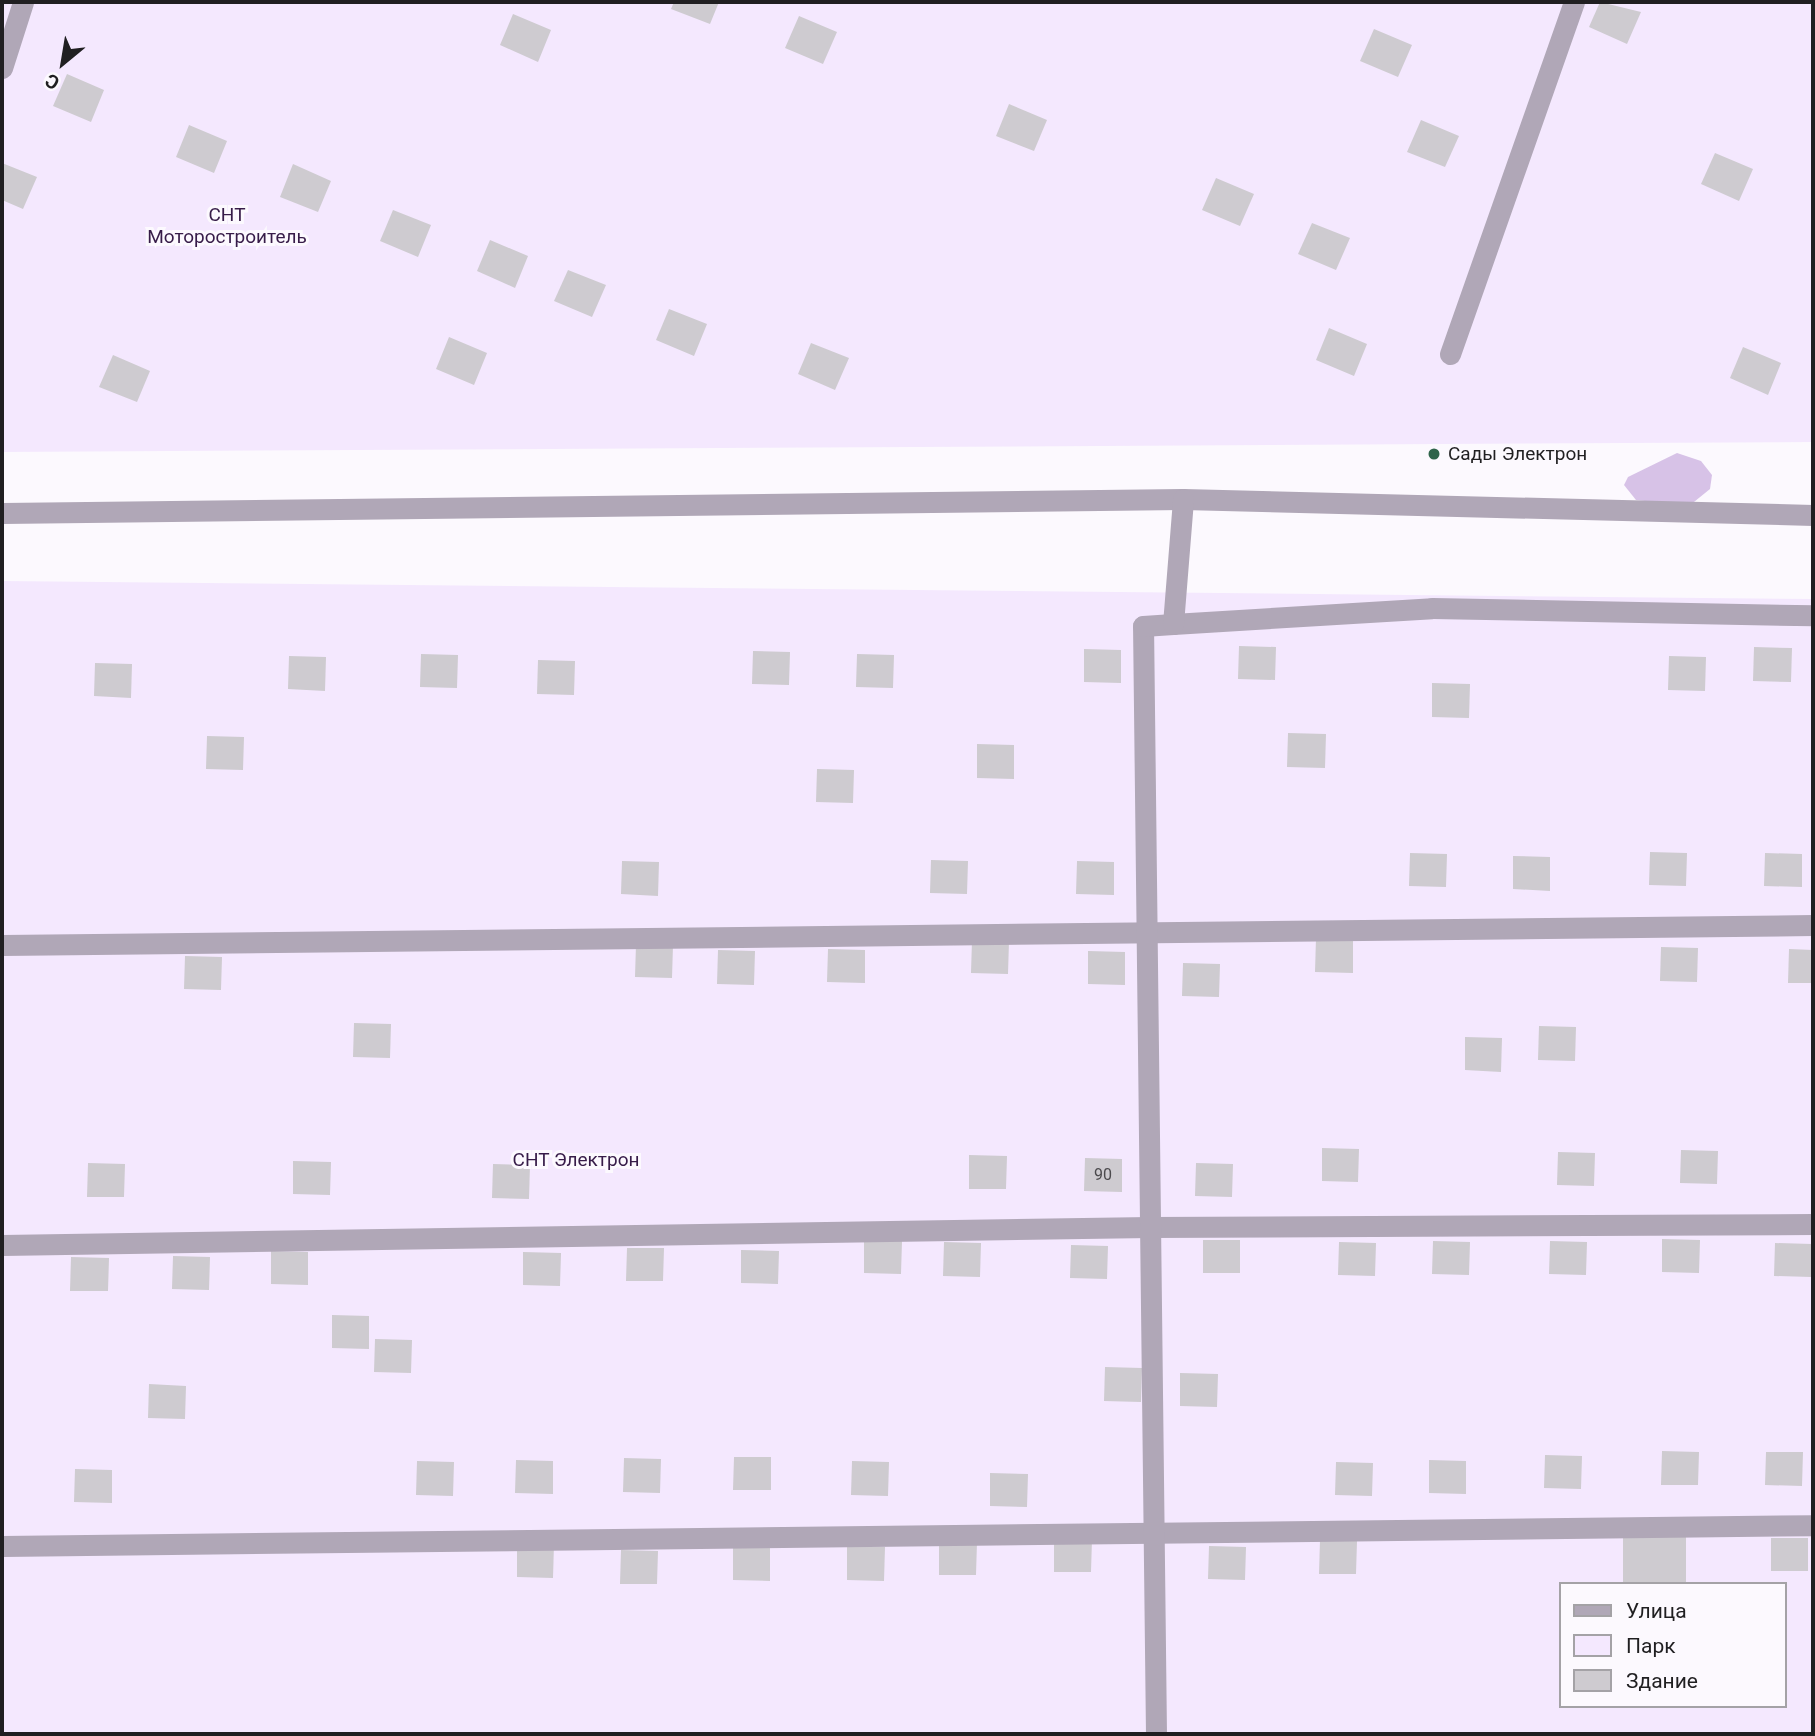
<!DOCTYPE html>
<meta charset="utf-8">
<style>
body{margin:0}
#map{position:relative;width:1815px;height:1736px;overflow:hidden;background:#fcf9fe;font-family:Roboto,sans-serif}
div>[style]{position:absolute}
.green>*{inset:0;background:#f4e8fe}
.forest>*{inset:0;background:#d7c2e7}
.building>*{inset:0;background:#cecbd0}
.minor>*{height:21px;margin:-10.5px;padding:0 10.5px;transform-origin:10.5px;border-radius:10.5px;background:#b0a7b7}
.dots>*{width:19px;height:19px;translate:-50% -50%;box-sizing:border-box;border:4px solid #fcf9fe;border-radius:50%}
span{translate:-50% -50%;white-space:nowrap;text-align:center;line-height:1.15;-webkit-text-stroke:6px #fcf9fe;paint-order:stroke}
.number-label{font-size:16px;color:#4c4a4d}
.number-label span{-webkit-text-stroke-width:0}
.park-label{font-size:19px;color:#371c49}
.poi-label{font-size:19px;color:#201f21}
.left{translate:0 -50%;text-align:left}
.frame{position:absolute;inset:0;border:4px solid #201f21;pointer-events:none}
.legend{position:absolute;left:1559px;top:1582px;width:228px;height:126px;box-sizing:border-box;background:#fcf9fe;border:2px solid #a4a2a6;margin:0;padding:9px 12px;list-style:none;font-size:21px;color:#201f21}
.legend li{display:flex;align-items:center;gap:14px;height:35px}
.legend b{width:35px;border:2px solid #a4a2a6}
.north{position:absolute;left:28px;top:28px;width:70px;height:70px;-webkit-text-stroke:5px #fcf9fe;paint-order:stroke;rotate:210deg;font-size:19px;font-weight:700;line-height:28px;text-align:center;color:#201f21}
.north::after{content:'';display:block;margin:auto;width:24px;height:32px;background:#201f21;clip-path:polygon(50% 0,100% 100%,50% 72%,0 100%)}
</style>
<div id="map">
<div class="green">
<div style="clip-path:polygon(2px 2px,1813px 2px,1813px 442px,2px 452px)"></div>
<div style="clip-path:polygon(evenodd,2px 581px,1813px 599px,1813px 1734px,2px 1734px,2px 581px,1561px 1584px,1785px 1584px,1785px 1706px,1561px 1706px,1561px 1584px)"></div>
</div>
<div class="forest">
<div style="clip-path:polygon(1677px 453px,1701px 461px,1712px 475px,1710px 489px,1689px 506px,1636px 500px,1624px 485px,1628px 477px)"></div>
</div>
<div class="building">
<div style="clip-path:polygon(674px 2px,719px 2px,710px 24px,671px 9px)"></div>
<div style="clip-path:polygon(1600px 2px,1641px 12px,1627px 44px,1589px 27px)"></div>
<div style="clip-path:polygon(513px 14px,551px 30px,538px 62px,500px 45px)"></div>
<div style="clip-path:polygon(799px 16px,837px 32px,823px 64px,785px 48px)"></div>
<div style="clip-path:polygon(1374px 29px,1412px 45px,1398px 77px,1360px 61px)"></div>
<div style="clip-path:polygon(67px 74px,104px 90px,91px 122px,53px 106px)"></div>
<div style="clip-path:polygon(1009px 104px,1047px 120px,1034px 151px,996px 136px)"></div>
<div style="clip-path:polygon(1421px 120px,1459px 136px,1445px 167px,1407px 152px)"></div>
<div style="clip-path:polygon(189px 125px,227px 141px,214px 173px,176px 157px)"></div>
<div style="clip-path:polygon(1715px 153px,1753px 169px,1739px 201px,1701px 184px)"></div>
<div style="clip-path:polygon(2px 163px,37px 177px,23px 209px,2px 200px)"></div>
<div style="clip-path:polygon(293px 164px,331px 181px,318px 212px,280px 197px)"></div>
<div style="clip-path:polygon(1216px 178px,1254px 194px,1240px 226px,1202px 210px)"></div>
<div style="clip-path:polygon(393px 210px,431px 225px,418px 257px,380px 241px)"></div>
<div style="clip-path:polygon(1312px 223px,1350px 238px,1336px 270px,1298px 254px)"></div>
<div style="clip-path:polygon(490px 240px,528px 256px,515px 288px,477px 271px)"></div>
<div style="clip-path:polygon(568px 270px,606px 285px,592px 317px,554px 301px)"></div>
<div style="clip-path:polygon(669px 309px,707px 324px,694px 356px,656px 340px)"></div>
<div style="clip-path:polygon(1329px 328px,1367px 344px,1354px 376px,1316px 360px)"></div>
<div style="clip-path:polygon(449px 337px,487px 353px,474px 385px,436px 369px)"></div>
<div style="clip-path:polygon(811px 343px,849px 358px,835px 390px,798px 374px)"></div>
<div style="clip-path:polygon(1743px 347px,1781px 363px,1768px 395px,1730px 378px)"></div>
<div style="clip-path:polygon(113px 355px,150px 371px,137px 402px,99px 387px)"></div>
<div style="clip-path:polygon(1239px 646px,1276px 647px,1275px 680px,1238px 679px)"></div>
<div style="clip-path:polygon(1754px 647px,1792px 648px,1791px 682px,1753px 681px)"></div>
<div style="clip-path:polygon(1084px 649px,1121px 650px,1121px 683px,1084px 682px)"></div>
<div style="clip-path:polygon(753px 651px,790px 652px,789px 685px,752px 684px)"></div>
<div style="clip-path:polygon(421px 654px,458px 655px,457px 688px,420px 687px)"></div>
<div style="clip-path:polygon(857px 654px,894px 655px,893px 688px,856px 687px)"></div>
<div style="clip-path:polygon(289px 656px,326px 657px,325px 691px,288px 689px)"></div>
<div style="clip-path:polygon(1669px 656px,1706px 657px,1705px 691px,1668px 690px)"></div>
<div style="clip-path:polygon(538px 660px,575px 661px,574px 695px,537px 694px)"></div>
<div style="clip-path:polygon(95px 663px,132px 664px,131px 698px,94px 696px)"></div>
<div style="clip-path:polygon(1432px 683px,1470px 684px,1469px 718px,1432px 717px)"></div>
<div style="clip-path:polygon(1288px 733px,1326px 734px,1325px 768px,1287px 767px)"></div>
<div style="clip-path:polygon(207px 736px,244px 737px,243px 770px,206px 769px)"></div>
<div style="clip-path:polygon(977px 744px,1014px 745px,1014px 779px,977px 778px)"></div>
<div style="clip-path:polygon(817px 769px,854px 770px,853px 803px,816px 802px)"></div>
<div style="clip-path:polygon(1650px 852px,1687px 853px,1686px 886px,1649px 885px)"></div>
<div style="clip-path:polygon(1410px 853px,1447px 854px,1446px 887px,1409px 886px)"></div>
<div style="clip-path:polygon(1765px 853px,1802px 854px,1802px 887px,1764px 886px)"></div>
<div style="clip-path:polygon(1513px 856px,1550px 857px,1550px 891px,1513px 889px)"></div>
<div style="clip-path:polygon(931px 860px,968px 861px,967px 894px,930px 893px)"></div>
<div style="clip-path:polygon(622px 861px,659px 862px,658px 896px,621px 894px)"></div>
<div style="clip-path:polygon(1077px 861px,1114px 862px,1114px 895px,1076px 894px)"></div>
<div style="clip-path:polygon(1316px 938px,1353px 939px,1353px 973px,1315px 972px)"></div>
<div style="clip-path:polygon(972px 940px,1009px 941px,1008px 974px,971px 973px)"></div>
<div style="clip-path:polygon(636px 944px,673px 945px,672px 978px,635px 977px)"></div>
<div style="clip-path:polygon(1661px 947px,1698px 948px,1697px 982px,1660px 981px)"></div>
<div style="clip-path:polygon(828px 949px,865px 950px,865px 983px,827px 982px)"></div>
<div style="clip-path:polygon(1789px 949px,1813px 950px,1813px 983px,1788px 983px)"></div>
<div style="clip-path:polygon(718px 950px,755px 951px,754px 985px,717px 984px)"></div>
<div style="clip-path:polygon(1088px 951px,1125px 952px,1125px 985px,1088px 984px)"></div>
<div style="clip-path:polygon(185px 956px,222px 957px,221px 990px,184px 989px)"></div>
<div style="clip-path:polygon(1183px 963px,1220px 964px,1219px 997px,1182px 996px)"></div>
<div style="clip-path:polygon(354px 1023px,391px 1024px,390px 1058px,353px 1057px)"></div>
<div style="clip-path:polygon(1539px 1026px,1576px 1027px,1575px 1061px,1538px 1060px)"></div>
<div style="clip-path:polygon(1465px 1037px,1502px 1038px,1501px 1072px,1465px 1070px)"></div>
<div style="clip-path:polygon(1322px 1148px,1359px 1149px,1358px 1182px,1322px 1181px)"></div>
<div style="clip-path:polygon(1681px 1150px,1718px 1151px,1717px 1184px,1680px 1183px)"></div>
<div style="clip-path:polygon(1558px 1152px,1595px 1153px,1594px 1186px,1557px 1185px)"></div>
<div style="clip-path:polygon(969px 1155px,1007px 1156px,1006px 1189px,969px 1189px)"></div>
<div style="clip-path:polygon(1085px 1158px,1122px 1159px,1122px 1192px,1084px 1191px)"></div>
<div style="clip-path:polygon(293px 1161px,331px 1162px,330px 1195px,293px 1194px)"></div>
<div style="clip-path:polygon(88px 1163px,125px 1164px,124px 1197px,87px 1197px)"></div>
<div style="clip-path:polygon(1196px 1163px,1233px 1164px,1232px 1197px,1195px 1196px)"></div>
<div style="clip-path:polygon(493px 1164px,530px 1165px,529px 1199px,492px 1198px)"></div>
<div style="clip-path:polygon(1662px 1239px,1700px 1240px,1699px 1273px,1662px 1272px)"></div>
<div style="clip-path:polygon(864px 1240px,902px 1241px,901px 1274px,864px 1273px)"></div>
<div style="clip-path:polygon(1203px 1240px,1240px 1240px,1240px 1273px,1203px 1273px)"></div>
<div style="clip-path:polygon(1433px 1241px,1470px 1242px,1469px 1275px,1432px 1274px)"></div>
<div style="clip-path:polygon(1550px 1241px,1587px 1242px,1586px 1275px,1549px 1274px)"></div>
<div style="clip-path:polygon(944px 1242px,981px 1243px,980px 1277px,943px 1276px)"></div>
<div style="clip-path:polygon(1339px 1242px,1376px 1243px,1375px 1276px,1338px 1275px)"></div>
<div style="clip-path:polygon(1775px 1243px,1812px 1244px,1811px 1277px,1774px 1276px)"></div>
<div style="clip-path:polygon(1071px 1245px,1108px 1246px,1107px 1279px,1070px 1278px)"></div>
<div style="clip-path:polygon(627px 1248px,664px 1248px,663px 1281px,626px 1281px)"></div>
<div style="clip-path:polygon(741px 1250px,779px 1251px,778px 1284px,741px 1283px)"></div>
<div style="clip-path:polygon(271px 1251px,308px 1252px,308px 1285px,271px 1284px)"></div>
<div style="clip-path:polygon(523px 1252px,561px 1253px,560px 1286px,523px 1285px)"></div>
<div style="clip-path:polygon(173px 1256px,210px 1257px,209px 1290px,172px 1289px)"></div>
<div style="clip-path:polygon(71px 1257px,109px 1258px,108px 1291px,70px 1291px)"></div>
<div style="clip-path:polygon(332px 1315px,369px 1316px,369px 1349px,332px 1348px)"></div>
<div style="clip-path:polygon(375px 1339px,412px 1340px,411px 1373px,374px 1372px)"></div>
<div style="clip-path:polygon(1105px 1367px,1142px 1368px,1141px 1402px,1104px 1401px)"></div>
<div style="clip-path:polygon(1180px 1373px,1218px 1374px,1217px 1407px,1180px 1406px)"></div>
<div style="clip-path:polygon(149px 1384px,186px 1386px,185px 1419px,148px 1418px)"></div>
<div style="clip-path:polygon(1662px 1451px,1699px 1452px,1698px 1485px,1661px 1485px)"></div>
<div style="clip-path:polygon(1766px 1452px,1803px 1452px,1802px 1486px,1765px 1485px)"></div>
<div style="clip-path:polygon(1545px 1455px,1582px 1456px,1581px 1489px,1544px 1488px)"></div>
<div style="clip-path:polygon(734px 1457px,771px 1457px,771px 1490px,733px 1490px)"></div>
<div style="clip-path:polygon(624px 1458px,661px 1459px,660px 1493px,623px 1492px)"></div>
<div style="clip-path:polygon(516px 1460px,553px 1461px,553px 1494px,515px 1493px)"></div>
<div style="clip-path:polygon(1429px 1460px,1466px 1461px,1466px 1494px,1429px 1493px)"></div>
<div style="clip-path:polygon(417px 1461px,454px 1462px,453px 1496px,416px 1495px)"></div>
<div style="clip-path:polygon(852px 1461px,889px 1462px,888px 1496px,851px 1495px)"></div>
<div style="clip-path:polygon(1336px 1462px,1373px 1463px,1372px 1496px,1335px 1495px)"></div>
<div style="clip-path:polygon(75px 1469px,112px 1470px,112px 1503px,74px 1502px)"></div>
<div style="clip-path:polygon(990px 1473px,1028px 1474px,1027px 1507px,990px 1506px)"></div>
<div style="clip-path:polygon(1623px 1527px,1686px 1528px,1686px 1584px,1623px 1584px)"></div>
<div style="clip-path:polygon(1771px 1538px,1808px 1538px,1808px 1571px,1771px 1571px)"></div>
<div style="clip-path:polygon(1054px 1539px,1092px 1539px,1091px 1572px,1054px 1572px)"></div>
<div style="clip-path:polygon(1320px 1540px,1357px 1541px,1356px 1574px,1319px 1574px)"></div>
<div style="clip-path:polygon(939px 1541px,977px 1542px,976px 1575px,939px 1575px)"></div>
<div style="clip-path:polygon(517px 1544px,554px 1544px,553px 1578px,517px 1577px)"></div>
<div style="clip-path:polygon(847px 1546px,885px 1547px,884px 1581px,847px 1580px)"></div>
<div style="clip-path:polygon(1209px 1546px,1246px 1547px,1245px 1580px,1208px 1579px)"></div>
<div style="clip-path:polygon(733px 1547px,770px 1548px,770px 1581px,733px 1580px)"></div>
<div style="clip-path:polygon(621px 1550px,658px 1551px,657px 1584px,620px 1584px)"></div>
</div>
<div class="minor">
<div style="left:2px;top:68px;width:69px;rotate:-72.3deg"></div>
<div style="left:1450px;top:354px;width:373px;rotate:-70.6deg"></div>
<div style="left:2px;top:513px;width:1181px;rotate:-0.68deg"></div>
<div style="left:1183px;top:499px;width:630px;rotate:1.45deg"></div>
<div style="left:1173px;top:624px;width:259px;rotate:-3.5deg"></div>
<div style="left:1432px;top:608px;width:381px;rotate:1.1deg"></div>
<div style="left:2px;top:945px;width:1811px;rotate:-0.63deg"></div>
<div style="left:2px;top:1245px;width:1148px;rotate:-0.9deg"></div>
<div style="left:1150px;top:1227px;width:663px;rotate:-0.26deg"></div>
<div style="left:2px;top:1546px;width:1811px;rotate:-0.66deg"></div>
<div style="left:1156px;top:1734px;width:1108px;rotate:-90.67deg"></div>
<div style="left:1143px;top:626px;width:30px;rotate:-4deg"></div>
<div style="left:1173px;top:624px;width:125px;rotate:-85.4deg"></div>
</div>
<div class="dots">
<div style="left:1434px;top:454px;background:#2f644a"></div>
</div>
<div class="number-label">
<span style="left:1103px;top:1175px">90</span>
</div>
<div class="park-label">
<span style="left:227px;top:226px">СНТ<br>Моторостроитель</span>
<span style="left:576px;top:1160px">СНТ Электрон</span>
</div>
<div class="poi-label">
<span class="left" style="left:1448px;top:454px">Сады Электрон</span>
</div>
<div class="frame"></div>
<ul class="legend">
<li><b style="height:9px;background:#b0a7b7"></b>Улица</li>
<li><b style="height:19px;background:#f4e8fe"></b>Парк</li>
<li><b style="height:19px;background:#cecbd0"></b>Здание</li>
</ul>
<div class="north">С</div>
</div>
